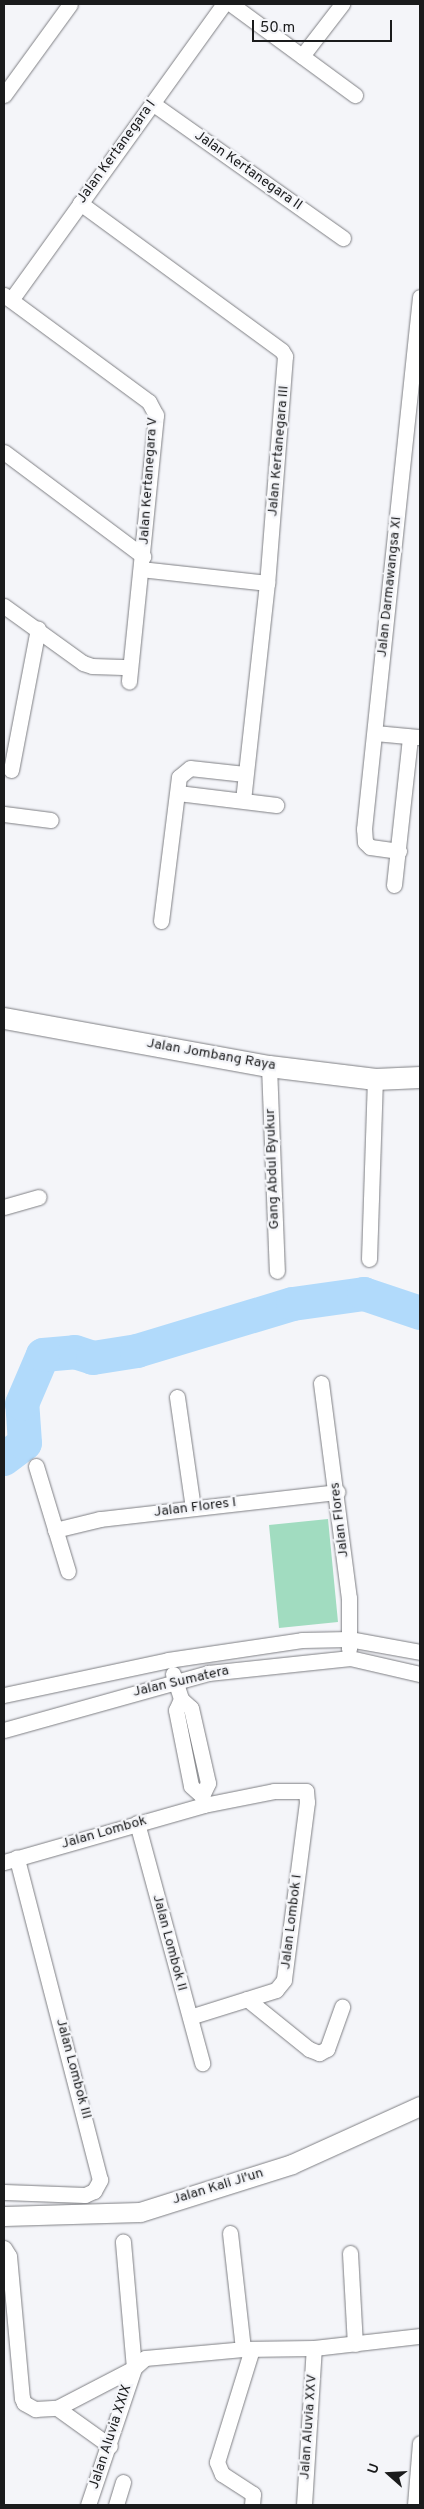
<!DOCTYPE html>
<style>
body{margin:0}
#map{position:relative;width:424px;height:2509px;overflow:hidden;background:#f4f5f9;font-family:Overpass,sans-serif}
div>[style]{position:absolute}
.green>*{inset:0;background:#a1dcc0}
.river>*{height:34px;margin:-17px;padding:0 17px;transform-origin:17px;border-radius:17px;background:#b1dafb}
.roads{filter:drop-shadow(0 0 1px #7e7f83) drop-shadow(0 0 1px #7e7f83)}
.minor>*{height:15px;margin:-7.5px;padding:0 7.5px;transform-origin:7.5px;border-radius:7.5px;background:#fff}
.tertiary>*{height:19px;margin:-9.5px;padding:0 9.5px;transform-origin:9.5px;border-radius:9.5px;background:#fff}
.secondary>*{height:21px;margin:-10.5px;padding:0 10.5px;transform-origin:10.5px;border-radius:10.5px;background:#fff}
span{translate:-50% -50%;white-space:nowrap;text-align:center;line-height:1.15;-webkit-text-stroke:4.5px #f4f5f9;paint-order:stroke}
.street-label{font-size:14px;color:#1a1b1c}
.frame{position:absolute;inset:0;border:5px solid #1a1b1c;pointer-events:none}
.north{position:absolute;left:364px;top:2449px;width:50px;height:50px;-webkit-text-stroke:4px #f4f5f9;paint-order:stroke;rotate:289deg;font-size:14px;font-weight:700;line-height:20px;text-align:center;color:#1a1b1c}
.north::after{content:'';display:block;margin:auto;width:18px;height:22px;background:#1a1b1c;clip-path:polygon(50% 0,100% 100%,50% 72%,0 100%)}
.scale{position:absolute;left:252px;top:20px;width:140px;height:22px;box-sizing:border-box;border:2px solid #1a1b1c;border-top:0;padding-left:6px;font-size:15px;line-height:18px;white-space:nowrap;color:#1a1b1c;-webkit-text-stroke:4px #f4f5f9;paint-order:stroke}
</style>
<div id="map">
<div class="green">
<div style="clip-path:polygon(328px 1519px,338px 1622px,279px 1628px,269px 1525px)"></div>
</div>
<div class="river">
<div style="left:4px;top:1459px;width:26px;rotate:-37deg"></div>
<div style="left:25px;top:1443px;width:39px;rotate:-94deg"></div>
<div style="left:22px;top:1404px;width:53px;rotate:-66.8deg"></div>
<div style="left:43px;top:1355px;width:32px;rotate:-5deg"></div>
<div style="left:75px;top:1352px;width:19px;rotate:18deg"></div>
<div style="left:93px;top:1358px;width:45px;rotate:-9deg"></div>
<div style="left:137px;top:1351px;width:163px;rotate:-16.8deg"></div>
<div style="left:293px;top:1304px;width:72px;rotate:-8deg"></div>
<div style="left:364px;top:1294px;width:59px;rotate:18.7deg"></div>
</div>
<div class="roads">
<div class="minor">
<div style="left:231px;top:4px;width:154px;rotate:36.3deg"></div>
<div style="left:302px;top:56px;width:66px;rotate:-52.4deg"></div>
<div style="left:4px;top:95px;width:112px;rotate:-54deg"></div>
<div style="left:152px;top:103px;width:234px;rotate:35.3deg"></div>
<div style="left:80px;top:203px;width:250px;rotate:36.2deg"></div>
<div style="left:282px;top:351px;width:6px;rotate:59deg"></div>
<div style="left:285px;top:356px;width:228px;rotate:94.5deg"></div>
<div style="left:267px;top:583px;width:218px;rotate:96.3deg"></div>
<div style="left:4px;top:295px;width:180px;rotate:36.4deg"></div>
<div style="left:149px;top:402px;width:15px;rotate:62deg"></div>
<div style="left:156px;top:415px;width:268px;rotate:95.8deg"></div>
<div style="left:11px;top:300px;width:365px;rotate:-54.3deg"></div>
<div style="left:4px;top:452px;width:174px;rotate:36.8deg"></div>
<div style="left:141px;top:569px;width:127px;rotate:6.3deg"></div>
<div style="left:4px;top:606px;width:97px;rotate:35.8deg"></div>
<div style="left:83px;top:663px;width:9px;rotate:18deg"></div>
<div style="left:92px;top:666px;width:38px;rotate:2deg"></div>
<div style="left:375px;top:733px;width:43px;rotate:5.3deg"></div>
<div style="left:11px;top:770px;width:144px;rotate:-79.2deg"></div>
<div style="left:178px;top:793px;width:99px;rotate:7deg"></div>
<div style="left:4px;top:814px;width:47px;rotate:7.3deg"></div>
<div style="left:399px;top:851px;width:29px;rotate:-172deg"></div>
<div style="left:370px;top:847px;width:7px;rotate:-135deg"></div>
<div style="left:365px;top:842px;width:13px;rotate:-94deg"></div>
<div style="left:364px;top:829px;width:535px;rotate:-83.99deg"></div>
<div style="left:394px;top:885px;width:149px;rotate:-83.8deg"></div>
<div style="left:161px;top:921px;width:145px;rotate:-82.9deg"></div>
<div style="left:179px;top:777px;width:14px;rotate:-39deg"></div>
<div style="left:190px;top:768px;width:55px;rotate:6.2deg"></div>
<div style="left:269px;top:1066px;width:205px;rotate:87.8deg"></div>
<div style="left:4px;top:1207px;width:36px;rotate:-16deg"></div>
<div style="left:369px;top:1259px;width:180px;rotate:-88.1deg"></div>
<div style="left:321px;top:1383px;width:217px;rotate:82.6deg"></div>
<div style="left:349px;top:1598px;width:51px;rotate:90deg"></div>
<div style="left:177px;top:1397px;width:112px;rotate:81.8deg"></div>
<div style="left:36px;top:1466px;width:110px;rotate:73.1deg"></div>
<div style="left:55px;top:1530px;width:46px;rotate:-13.7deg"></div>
<div style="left:100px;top:1519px;width:239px;rotate:-6.5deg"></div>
<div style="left:173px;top:1674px;width:26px;rotate:72deg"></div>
<div style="left:181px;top:1699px;width:13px;rotate:42deg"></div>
<div style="left:191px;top:1708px;width:77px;rotate:77.2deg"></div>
<div style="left:208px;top:1783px;width:14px;rotate:115deg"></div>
<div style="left:202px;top:1796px;width:9px;rotate:77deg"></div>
<div style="left:4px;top:1695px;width:168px;rotate:-12deg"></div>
<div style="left:168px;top:1660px;width:135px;rotate:-8.5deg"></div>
<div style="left:302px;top:1640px;width:47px;rotate:-1.2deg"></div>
<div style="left:349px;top:1639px;width:72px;rotate:10.4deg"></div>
<div style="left:181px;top:1699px;width:12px;rotate:114deg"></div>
<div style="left:176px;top:1710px;width:77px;rotate:78.8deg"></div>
<div style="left:191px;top:1786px;width:15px;rotate:42deg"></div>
<div style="left:4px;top:1730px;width:212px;rotate:-15.6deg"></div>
<div style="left:208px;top:1673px;width:143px;rotate:-6deg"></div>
<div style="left:350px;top:1658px;width:72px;rotate:12.9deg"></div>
<div style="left:137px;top:1823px;width:249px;rotate:74.8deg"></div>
<div style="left:4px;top:1862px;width:208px;rotate:-15.9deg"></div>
<div style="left:204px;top:1805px;width:71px;rotate:-11.3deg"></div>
<div style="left:274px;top:1791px;width:32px"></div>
<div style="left:306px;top:1791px;width:11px;rotate:85deg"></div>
<div style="left:307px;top:1802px;width:179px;rotate:97.4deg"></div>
<div style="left:284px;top:1980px;width:13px;rotate:129deg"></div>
<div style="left:276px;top:1990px;width:90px;rotate:162.6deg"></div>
<div style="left:247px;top:1999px;width:80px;rotate:38.9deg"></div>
<div style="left:309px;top:2049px;width:11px;rotate:22deg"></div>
<div style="left:319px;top:2053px;width:9px;rotate:-27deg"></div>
<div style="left:327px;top:2049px;width:45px;rotate:-70.3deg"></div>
<div style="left:4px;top:2192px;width:81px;rotate:2.1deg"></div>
<div style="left:85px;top:2195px;width:10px;rotate:-24deg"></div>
<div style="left:94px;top:2191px;width:13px;rotate:-61deg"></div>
<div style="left:100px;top:2180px;width:333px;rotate:-104.5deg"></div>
<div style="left:230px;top:2233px;width:117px;rotate:83.6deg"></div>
<div style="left:4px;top:2248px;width:9px;rotate:58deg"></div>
<div style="left:9px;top:2256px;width:143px;rotate:84.8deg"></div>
<div style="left:22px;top:2398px;width:5px;rotate:68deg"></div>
<div style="left:24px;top:2403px;width:13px;rotate:29deg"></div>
<div style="left:35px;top:2409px;width:22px;rotate:-3deg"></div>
<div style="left:57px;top:2408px;width:87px;rotate:-27.5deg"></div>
<div style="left:134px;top:2368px;width:15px;rotate:-42deg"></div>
<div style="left:145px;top:2358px;width:98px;rotate:-5.2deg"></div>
<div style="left:243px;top:2349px;width:71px;rotate:-0.8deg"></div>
<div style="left:314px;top:2348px;width:107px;rotate:-6.5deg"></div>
<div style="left:350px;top:2253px;width:91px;rotate:86.9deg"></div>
<div style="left:57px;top:2408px;width:65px;rotate:35.6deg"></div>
<div style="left:88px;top:2505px;width:145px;rotate:-71.4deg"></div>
<div style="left:134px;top:2368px;width:127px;rotate:-95deg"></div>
<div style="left:116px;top:2505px;width:24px;rotate:-73deg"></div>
<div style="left:252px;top:2505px;width:11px;rotate:-85deg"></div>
<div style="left:253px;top:2494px;width:37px;rotate:-147deg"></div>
<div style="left:222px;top:2474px;width:13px;rotate:-113deg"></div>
<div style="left:217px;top:2462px;width:118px;rotate:-72.8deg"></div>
<div style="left:304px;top:2505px;width:157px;rotate:-86.4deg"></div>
<div style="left:415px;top:2505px;width:62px;rotate:-85.4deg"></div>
</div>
<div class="tertiary">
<div style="left:4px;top:2216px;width:136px;rotate:-1.7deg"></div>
<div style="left:140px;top:2212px;width:159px;rotate:-17.5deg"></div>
<div style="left:292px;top:2164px;width:141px;rotate:-24.4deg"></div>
</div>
<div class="secondary">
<div style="left:4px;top:1018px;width:269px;rotate:10.3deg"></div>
<div style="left:269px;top:1066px;width:107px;rotate:7deg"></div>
<div style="left:375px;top:1079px;width:45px;rotate:-2.5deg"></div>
</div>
</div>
<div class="street-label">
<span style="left:117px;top:152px;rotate:-54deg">Jalan Kertanegara I</span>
<span style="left:248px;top:171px;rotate:35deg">Jalan Kertanegara II</span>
<span style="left:279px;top:451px;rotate:-85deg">Jalan Kertanegara III</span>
<span style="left:149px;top:481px;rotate:-86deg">Jalan Kertanegara V</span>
<span style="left:390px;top:587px;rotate:-84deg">Jalan Darmawangsa XI</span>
<span style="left:211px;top:1055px;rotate:10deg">Jalan Jombang Raya</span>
<span style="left:273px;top:1169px;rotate:-92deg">Gang Abdul Byukur</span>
<span style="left:195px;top:1508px;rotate:-7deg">Jalan Flores I</span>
<span style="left:340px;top:1520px;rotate:-97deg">Jalan Flores</span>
<span style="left:181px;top:1682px;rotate:-13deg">Jalan Sumatera</span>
<span style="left:104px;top:1833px;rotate:-16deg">Jalan Lombok</span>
<span style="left:292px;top:1922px;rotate:-83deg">Jalan Lombok I</span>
<span style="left:169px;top:1943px;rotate:75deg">Jalan Lombok II</span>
<span style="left:73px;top:2069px;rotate:75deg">Jalan Lombok III</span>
<span style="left:218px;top:2187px;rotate:-17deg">Jalan Kali Ji'un</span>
<span style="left:309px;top:2427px;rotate:-86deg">Jalan Aluvia XXV</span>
<span style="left:111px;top:2437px;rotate:-72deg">Jalan Aluvia XXIX</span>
</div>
<div class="frame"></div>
<div class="north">U</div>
<div class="scale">50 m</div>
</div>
